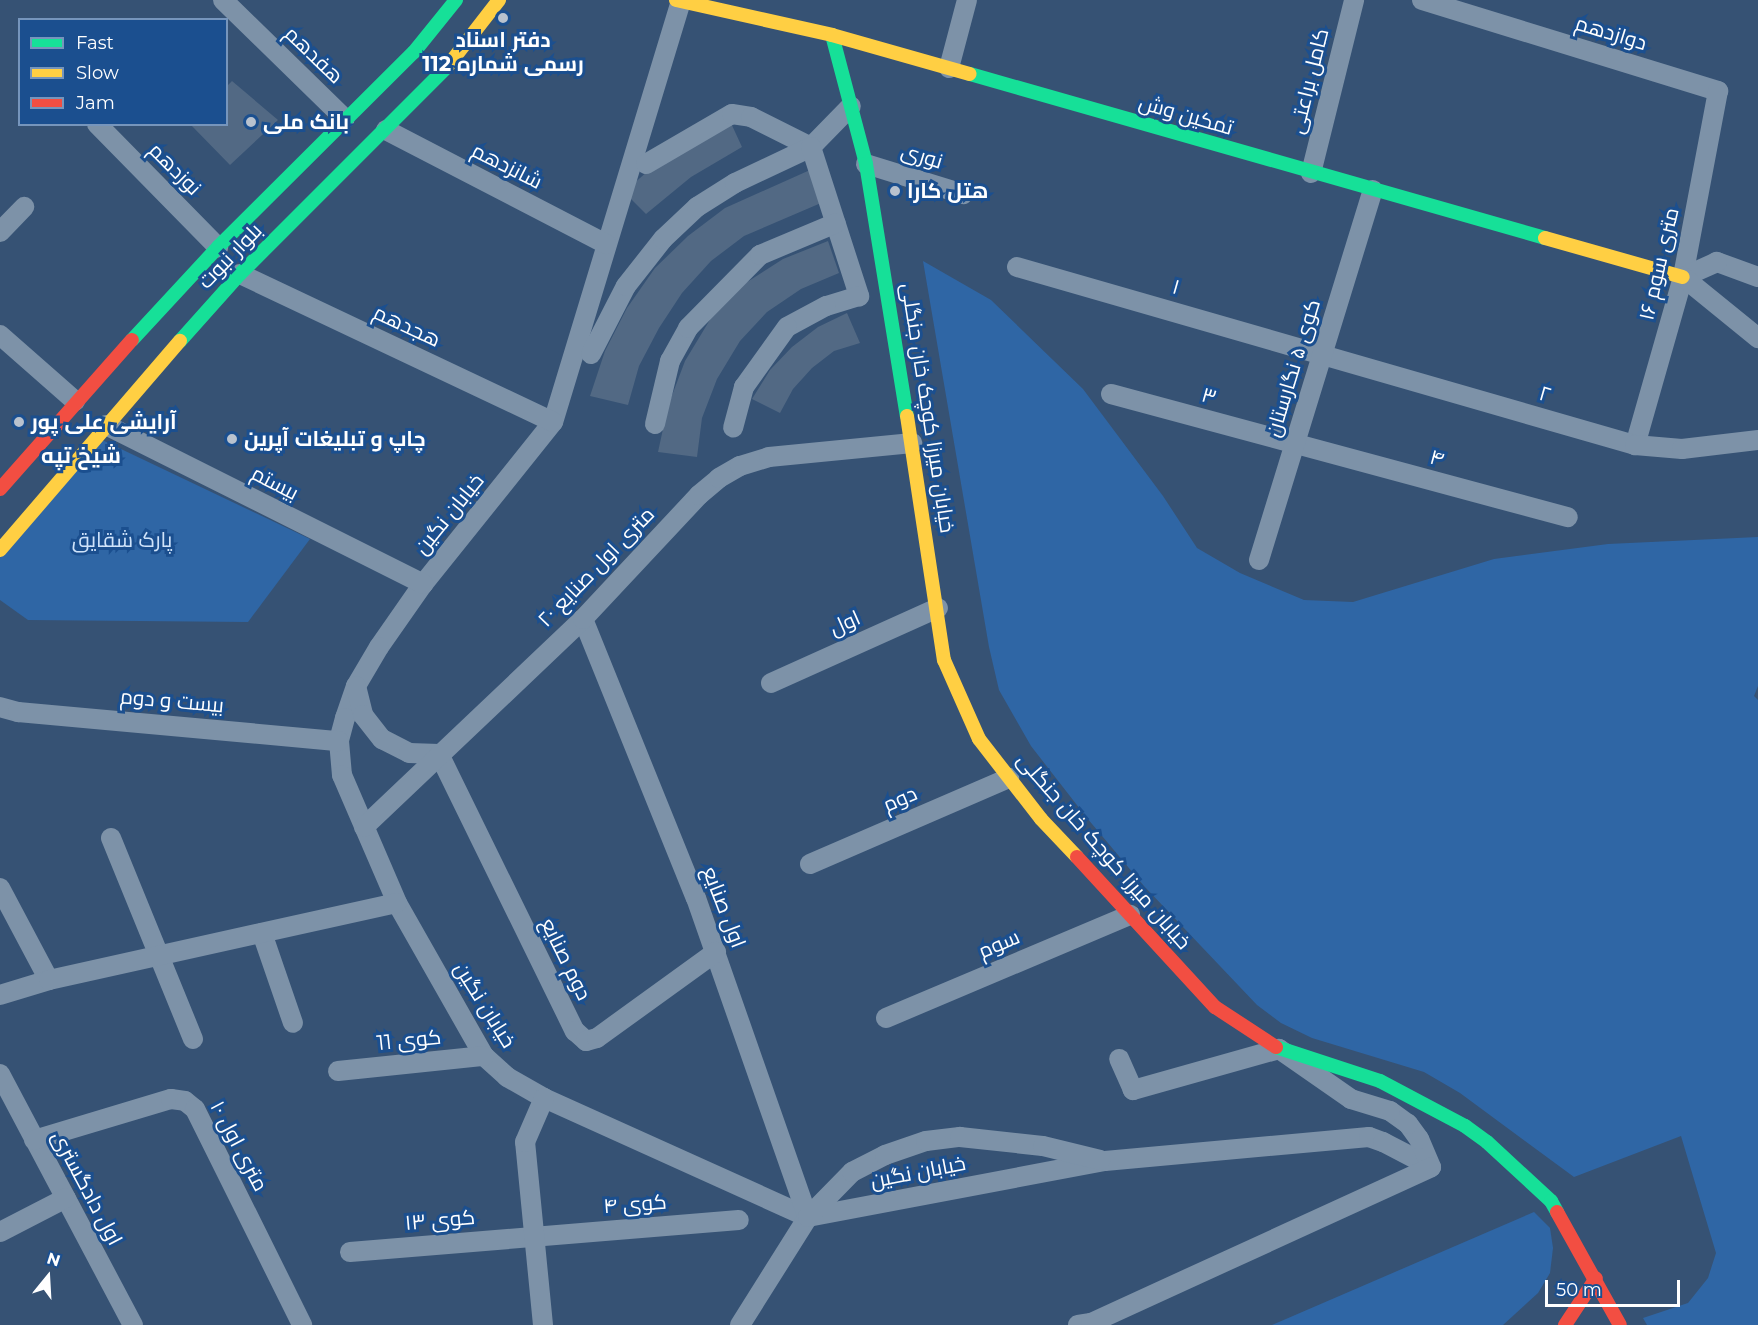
<!DOCTYPE html>
<meta charset="utf-8">
<style>
body{margin:0}
#map{position:relative;width:1758px;height:1325px;overflow:hidden;background:#365274;font-family:Montserrat,Cairo,sans-serif}
div>[style]{position:absolute}
.green>*{inset:0;background:#2f66a5}
.building>*{inset:0;background:#526984}
.street>*{height:20px;margin:-10px;padding:0 10px;transform-origin:10px;border-radius:10px;background:#7d92a8}
.fast>*{height:14px;margin:-7px;padding:0 7px;transform-origin:7px;border-radius:7px;background:#16e098}
.slow>*{height:14px;margin:-7px;padding:0 7px;transform-origin:7px;border-radius:7px;background:#ffcf43}
.jam>*{height:14px;margin:-7px;padding:0 7px;transform-origin:7px;border-radius:7px;background:#f24e42}
.dots>*{width:16px;height:16px;translate:-50% -50%;box-sizing:border-box;border:3px solid #1b4f8f;border-radius:50%}
span{translate:-50% -50%;white-space:nowrap;text-align:center;line-height:1.15;-webkit-text-stroke:6px #1b4f8f;paint-order:stroke}
.street-label{font-size:21px;color:#fff}
.poi-label{font-size:21px;color:#fff;font-weight:700}
.left{translate:0 -50%;text-align:left}
.park-label{font-size:21px;color:#cfe3fa}
.neighbourhood-label{font-size:22px;color:#fff;font-weight:700}
.legend{position:absolute;left:18px;top:18px;width:210px;height:108px;box-sizing:border-box;background:#1b4f8f;border:2px solid #7695bc;margin:0;padding:8px 10px;list-style:none;font-size:18px;color:#fff}
.legend li{display:flex;align-items:center;gap:12px;height:30px}
.legend b{width:30px;border:2px solid #7695bc}
.north{position:absolute;left:18px;top:1247px;width:60px;height:60px;-webkit-text-stroke:4px #1b4f8f;paint-order:stroke;rotate:18deg;font-size:16px;font-weight:700;line-height:24px;text-align:center;color:#fff}
.north::after{content:'';display:block;margin:auto;width:21px;height:27px;background:#fff;clip-path:polygon(50% 0,100% 100%,50% 72%,0 100%)}
.scale{position:absolute;left:1545px;top:1280px;width:135px;height:27px;box-sizing:border-box;border:3px solid #fff;border-top:0;padding-left:8px;font-size:18px;line-height:21px;white-space:nowrap;color:#fff;-webkit-text-stroke:4px #1b4f8f;paint-order:stroke}
</style>
<div id="map">
<div class="green">
<div style="clip-path:polygon(923px 261px,991px 300px,1083px 389px,1163px 496px,1197px 548px,1240px 573px,1304px 600px,1353px 602px,1494px 559px,1608px 544px,1758px 537px,1758px 686px,1754px 696px,1758px 700px,1758px 1325px,1647px 1325px,1643px 1318px,1688px 1303px,1708px 1278px,1716px 1253px,1681px 1136px,1574px 1177px,1460px 1093px,1424px 1072px,1312px 1038px,1281px 1023px,1257px 1005px,1144px 886px,1087px 818px,1031px 746px,999px 690px,989px 647px)"></div>
<div style="clip-path:polygon(100px 439px,310px 539px,248px 622px,28px 620px,0 600px,0 554px)"></div>
<div style="clip-path:polygon(1534px 1212px,1550px 1228px,1553px 1248px,1550px 1273px,1538px 1293px,1503px 1325px,1272px 1325px)"></div>
</div>
<div class="building">
<div style="clip-path:polygon(232px 81px,278px 120px,230px 165px,190px 124px,226px 124px,226px 87px)"></div>
<div style="clip-path:polygon(730px 121px,742px 147px,691px 177px,646px 214px,624px 192px,648px 171px)"></div>
<div style="clip-path:polygon(810px 170px,821px 203px,744px 236px,711px 261px,682px 293px,659px 328px,639px 366px,628px 405px,590px 396px,605px 351px,627px 308px,655px 268px,688px 236px,725px 208px)"></div>
<div style="clip-path:polygon(828px 241px,839px 273px,801px 289px,767px 312px,740px 341px,717px 379px,702px 418px,697px 457px,658px 452px,668px 406px,685px 361px,711px 318px,744px 284px,783px 259px)"></div>
<div style="clip-path:polygon(847px 313px,860px 343px,834px 351px,812px 368px,793px 389px,780px 413px,752px 399px,770px 370px,792px 347px,818px 327px)"></div>
</div>
<div class="street">
<div style="left:223px;top:0;width:170px;rotate:44.3deg"></div>
<div style="left:1422px;top:0;width:310px;rotate:17.1deg"></div>
<div style="left:1718px;top:91px;width:189px;rotate:100.7deg"></div>
<div style="left:1683px;top:277px;width:175px;rotate:105.9deg"></div>
<div style="left:681px;top:1px;width:440px;rotate:106.9deg"></div>
<div style="left:553px;top:422px;width:208px;rotate:128.7deg"></div>
<div style="left:423px;top:584px;width:77px;rotate:124.9deg"></div>
<div style="left:379px;top:647px;width:45px;rotate:120.5deg"></div>
<div style="left:356px;top:686px;width:34px;rotate:109deg"></div>
<div style="left:345px;top:718px;width:24px;rotate:105deg"></div>
<div style="left:339px;top:741px;width:34px;rotate:85deg"></div>
<div style="left:342px;top:775px;width:139px;rotate:66.7deg"></div>
<div style="left:397px;top:903px;width:176px;rotate:60.4deg"></div>
<div style="left:484px;top:1056px;width:31px;rotate:42deg"></div>
<div style="left:507px;top:1077px;width:43px;rotate:29.6deg"></div>
<div style="left:544px;top:1098px;width:290px;rotate:24.3deg"></div>
<div style="left:808px;top:1217px;width:302px;rotate:-10.7deg"></div>
<div style="left:1105px;top:1161px;width:265px;rotate:-5.2deg"></div>
<div style="left:1369px;top:1137px;width:15px;rotate:20deg"></div>
<div style="left:1383px;top:1142px;width:54px;rotate:27.5deg"></div>
<div style="left:1431px;top:1167px;width:30px;rotate:-113deg"></div>
<div style="left:1419px;top:1139px;width:19px;rotate:-126deg"></div>
<div style="left:1408px;top:1124px;width:22px;rotate:-144deg"></div>
<div style="left:1390px;top:1111px;width:41px;rotate:-162.9deg"></div>
<div style="left:1351px;top:1099px;width:88px;rotate:-145.2deg"></div>
<div style="left:1279px;top:1049px;width:152px;rotate:164.3deg"></div>
<div style="left:1133px;top:1090px;width:34px;rotate:-114deg"></div>
<div style="left:949px;top:68px;width:70px;rotate:-75.2deg"></div>
<div style="left:97px;top:124px;width:173px;rotate:45.5deg"></div>
<div style="left:386px;top:130px;width:248px;rotate:27.4deg"></div>
<div style="left:646px;top:164px;width:99px;rotate:-30.2deg"></div>
<div style="left:732px;top:114px;width:19px;rotate:9deg"></div>
<div style="left:751px;top:117px;width:67px;rotate:26.6deg"></div>
<div style="left:811px;top:147px;width:57px;rotate:-45.7deg"></div>
<div style="left:866px;top:164px;width:102px;rotate:17.2deg"></div>
<div style="left:1311px;top:173px;width:178px;rotate:-76deg"></div>
<div style="left:0;top:232px;width:35px;rotate:-46deg"></div>
<div style="left:1017px;top:267px;width:643px;rotate:16.07deg"></div>
<div style="left:1635px;top:445px;width:47px;rotate:4.9deg"></div>
<div style="left:1682px;top:449px;width:77px;rotate:-6.8deg"></div>
<div style="left:240px;top:274px;width:346px;rotate:25.3deg"></div>
<div style="left:1758px;top:277px;width:44px;rotate:-159.9deg"></div>
<div style="left:1717px;top:262px;width:37px;rotate:156deg"></div>
<div style="left:1683px;top:277px;width:97px;rotate:39.1deg"></div>
<div style="left:0;top:335px;width:100px;rotate:41.3deg"></div>
<div style="left:591px;top:354px;width:76px;rotate:-62.8deg"></div>
<div style="left:626px;top:286px;width:60px;rotate:-51.8deg"></div>
<div style="left:663px;top:239px;width:47px;rotate:-43.3deg"></div>
<div style="left:697px;top:207px;width:45px;rotate:-32.3deg"></div>
<div style="left:735px;top:183px;width:84px;rotate:-25.3deg"></div>
<div style="left:811px;top:147px;width:157px;rotate:72.1deg"></div>
<div style="left:859px;top:296px;width:34px;rotate:163deg"></div>
<div style="left:826px;top:306px;width:44px;rotate:151.7deg"></div>
<div style="left:787px;top:327px;width:74px;rotate:125.6deg"></div>
<div style="left:744px;top:387px;width:42px;rotate:105deg"></div>
<div style="left:1111px;top:394px;width:473px;rotate:15.1deg"></div>
<div style="left:655px;top:424px;width:65px;rotate:-76.6deg"></div>
<div style="left:670px;top:361px;width:38px;rotate:-61deg"></div>
<div style="left:688px;top:328px;width:103px;rotate:-45.4deg"></div>
<div style="left:760px;top:255px;width:82px;rotate:-22.8deg"></div>
<div style="left:106px;top:425px;width:355px;rotate:26.6deg"></div>
<div style="left:1259px;top:560px;width:387px;rotate:-72.9deg"></div>
<div style="left:583px;top:619px;width:301px;rotate:68deg"></div>
<div style="left:696px;top:898px;width:338px;rotate:70.7deg"></div>
<div style="left:771px;top:683px;width:183px;rotate:-24.2deg"></div>
<div style="left:356px;top:686px;width:30px;rotate:76deg"></div>
<div style="left:363px;top:715px;width:31px;rotate:52deg"></div>
<div style="left:382px;top:739px;width:30px;rotate:27deg"></div>
<div style="left:409px;top:753px;width:30px;rotate:2deg"></div>
<div style="left:439px;top:754px;width:309px;rotate:63.9deg"></div>
<div style="left:575px;top:1031px;width:15px;rotate:42deg"></div>
<div style="left:586px;top:1041px;width:11px;rotate:-15deg"></div>
<div style="left:597px;top:1038px;width:147px;rotate:-35.9deg"></div>
<div style="left:0;top:707px;width:19px;rotate:16deg"></div>
<div style="left:18px;top:712px;width:322px;rotate:5.2deg"></div>
<div style="left:364px;top:827px;width:302px;rotate:-43.5deg"></div>
<div style="left:583px;top:619px;width:170px;rotate:-46.9deg"></div>
<div style="left:699px;top:495px;width:26px;rotate:-40deg"></div>
<div style="left:719px;top:478px;width:24px;rotate:-30deg"></div>
<div style="left:740px;top:466px;width:30px;rotate:-17deg"></div>
<div style="left:769px;top:457px;width:144px;rotate:-5.6deg"></div>
<div style="left:111px;top:838px;width:217px;rotate:67.8deg"></div>
<div style="left:810px;top:864px;width:217px;rotate:-23.4deg"></div>
<div style="left:0;top:888px;width:104px;rotate:62deg"></div>
<div style="left:262px;top:933px;width:95px;rotate:71deg"></div>
<div style="left:0;top:995px;width:51px;rotate:-17deg"></div>
<div style="left:49px;top:980px;width:356px;rotate:-12.5deg"></div>
<div style="left:886px;top:1018px;width:265px;rotate:-22.9deg"></div>
<div style="left:338px;top:1071px;width:147px;rotate:-5.9deg"></div>
<div style="left:0;top:1074px;width:284px;rotate:62.1deg"></div>
<div style="left:34px;top:1140px;width:143px;rotate:-16.7deg"></div>
<div style="left:171px;top:1099px;width:14px;rotate:8deg"></div>
<div style="left:185px;top:1101px;width:13px;rotate:39deg"></div>
<div style="left:195px;top:1109px;width:241px;rotate:63.6deg"></div>
<div style="left:0;top:1232px;width:74px;rotate:-27.3deg"></div>
<div style="left:350px;top:1252px;width:390px;rotate:-4.7deg"></div>
<div style="left:543px;top:1325px;width:184px;rotate:-95.6deg"></div>
<div style="left:525px;top:1142px;width:48px;rotate:-66.6deg"></div>
<div style="left:740px;top:1325px;width:128px;rotate:-57.8deg"></div>
<div style="left:808px;top:1217px;width:63px;rotate:-45.6deg"></div>
<div style="left:852px;top:1172px;width:37px;rotate:-27deg"></div>
<div style="left:885px;top:1155px;width:43px;rotate:-18.9deg"></div>
<div style="left:926px;top:1141px;width:34px;rotate:-7deg"></div>
<div style="left:960px;top:1137px;width:83px;rotate:6.2deg"></div>
<div style="left:1043px;top:1146px;width:59px;rotate:13.8deg"></div>
<div style="left:1078px;top:1325px;width:13px;rotate:-9deg"></div>
<div style="left:1091px;top:1323px;width:374px;rotate:-24.6deg"></div>
</div>
<div class="fast">
<div style="left:832px;top:35px;width:133px;rotate:75.2deg"></div>
<div style="left:866px;top:164px;width:255px;rotate:80.8deg"></div>
<div style="left:970px;top:74px;width:598px;rotate:15.92deg"></div>
<div style="left:132px;top:340px;width:127px;rotate:-47.2deg"></div>
<div style="left:218px;top:247px;width:276px;rotate:-44.9deg"></div>
<div style="left:414px;top:52px;width:67px;rotate:-51.1deg"></div>
<div style="left:180px;top:341px;width:90px;rotate:-48.2deg"></div>
<div style="left:240px;top:274px;width:293px;rotate:-45deg"></div>
<div style="left:1276px;top:1047px;width:109px;rotate:18.1deg"></div>
<div style="left:1380px;top:1081px;width:96px;rotate:27.9deg"></div>
<div style="left:1465px;top:1126px;width:27px;rotate:36deg"></div>
<div style="left:1487px;top:1142px;width:87px;rotate:42.7deg"></div>
<div style="left:1551px;top:1201px;width:13px;rotate:61deg"></div>
</div>
<div class="slow">
<div style="left:676px;top:0;width:160px;rotate:12.6deg"></div>
<div style="left:832px;top:35px;width:143px;rotate:15.8deg"></div>
<div style="left:447px;top:67px;width:85px;rotate:-52.2deg"></div>
<div style="left:1545px;top:238px;width:143px;rotate:15.8deg"></div>
<div style="left:907px;top:416px;width:247px;rotate:81.4deg"></div>
<div style="left:944px;top:660px;width:86px;rotate:66.1deg"></div>
<div style="left:979px;top:739px;width:101px;rotate:52.2deg"></div>
<div style="left:1041px;top:819px;width:52px;rotate:46.5deg"></div>
<div style="left:0;top:550px;width:276px;rotate:-49.3deg"></div>
</div>
<div class="jam">
<div style="left:0;top:489px;width:199px;rotate:-48.5deg"></div>
<div style="left:1077px;top:857px;width:204px;rotate:47.4deg"></div>
<div style="left:1215px;top:1007px;width:73px;rotate:33.3deg"></div>
<div style="left:1557px;top:1212px;width:129px;rotate:60.9deg"></div>
<div style="left:1565px;top:1325px;width:56px;rotate:-56.6deg"></div>
</div>
<div class="dots">
<div style="left:503px;top:18px;background:#b9c2ce"></div>
<div style="left:251px;top:122px;background:#b9c2ce"></div>
<div style="left:895px;top:191px;background:#b9c2ce"></div>
<div style="left:19px;top:422px;background:#b9c2ce"></div>
<div style="left:232px;top:439px;background:#b9c2ce"></div>
</div>
<div class="street-label">
<span style="left:1611px;top:33px;rotate:17deg">دوازدهم</span>
<span style="left:314px;top:55px;rotate:44deg">هفدهم</span>
<span style="left:1309px;top:81px;rotate:-76deg">کامل براعتی</span>
<span style="left:1186px;top:115px;rotate:16deg">تمکین وش</span>
<span style="left:922px;top:156px;rotate:17deg">نوری</span>
<span style="left:507px;top:166px;rotate:27deg">شانزدهم</span>
<span style="left:175px;top:169px;rotate:45deg">نوزدهم</span>
<span style="left:230px;top:256px;rotate:-46deg">بلوار نبوت</span>
<span style="left:1659px;top:264px;rotate:-77deg">۱۶ متری سوم</span>
<span style="left:1176px;top:287px;rotate:16deg">۱</span>
<span style="left:407px;top:326px;rotate:25deg">هجدهم</span>
<span style="left:1293px;top:368px;rotate:-73deg">کوی ۵ نگارستان</span>
<span style="left:1545px;top:394px;rotate:16deg">۲</span>
<span style="left:1209px;top:396px;rotate:16deg">۳</span>
<span style="left:928px;top:408px;rotate:81deg">خیابان میرزا کوچک خان جنگلی</span>
<span style="left:1437px;top:458px;rotate:15deg">۴</span>
<span style="left:275px;top:483px;rotate:27deg">بیستم</span>
<span style="left:449px;top:514px;rotate:-51deg">خیابان نگین</span>
<span style="left:596px;top:567px;rotate:-46deg">۲۰ متری اول صنایع</span>
<span style="left:845px;top:623px;rotate:-24deg">اول</span>
<span style="left:172px;top:701px;rotate:5deg">بیست و دوم</span>
<span style="left:900px;top:799px;rotate:-23deg">دوم</span>
<span style="left:1104px;top:851px;rotate:49deg">خیابان میرزا کوچک خان جنگلی</span>
<span style="left:724px;top:907px;rotate:69deg">اول صنایع</span>
<span style="left:999px;top:944px;rotate:-23deg">سوم</span>
<span style="left:566px;top:959px;rotate:64deg">دوم صنایع</span>
<span style="left:485px;top:1005px;rotate:58deg">خیابان نگین</span>
<span style="left:409px;top:1040px;rotate:-6deg">کوی 11</span>
<span style="left:239px;top:1146px;rotate:62deg">۱۰ متری اول</span>
<span style="left:918px;top:1172px;rotate:-11deg">خیابان نگین</span>
<span style="left:87px;top:1188px;rotate:62deg">اول دادگستری</span>
<span style="left:635px;top:1204px;rotate:-4deg">کوی ۴</span>
<span style="left:440px;top:1220px;rotate:-5deg">کوی ۱۳</span>
</div>
<div class="poi-label">
<span style="left:503px;top:52px">دفتر اسناد<br>رسمی شماره 112</span>
<span class="left" style="left:263px;top:122px">بانک ملی</span>
<span class="left" style="left:907px;top:191px">هتل کارا</span>
<span class="left" style="left:31px;top:422px">آرایشی علی پور</span>
<span class="left" style="left:244px;top:439px">چاپ و تبلیغات آپرین</span>
</div>
<div class="park-label">
<span style="left:122px;top:540px">پارک شقایق</span>
</div>
<div class="neighbourhood-label">
<span style="left:81px;top:456px">شیخ تپه</span>
</div>
<ul class="legend">
<li><b style="height:8px;background:#16e098"></b>Fast</li>
<li><b style="height:8px;background:#ffcf43"></b>Slow</li>
<li><b style="height:8px;background:#f24e42"></b>Jam</li>
</ul>
<div class="north">N</div>
<div class="scale">50 m</div>
</div>
